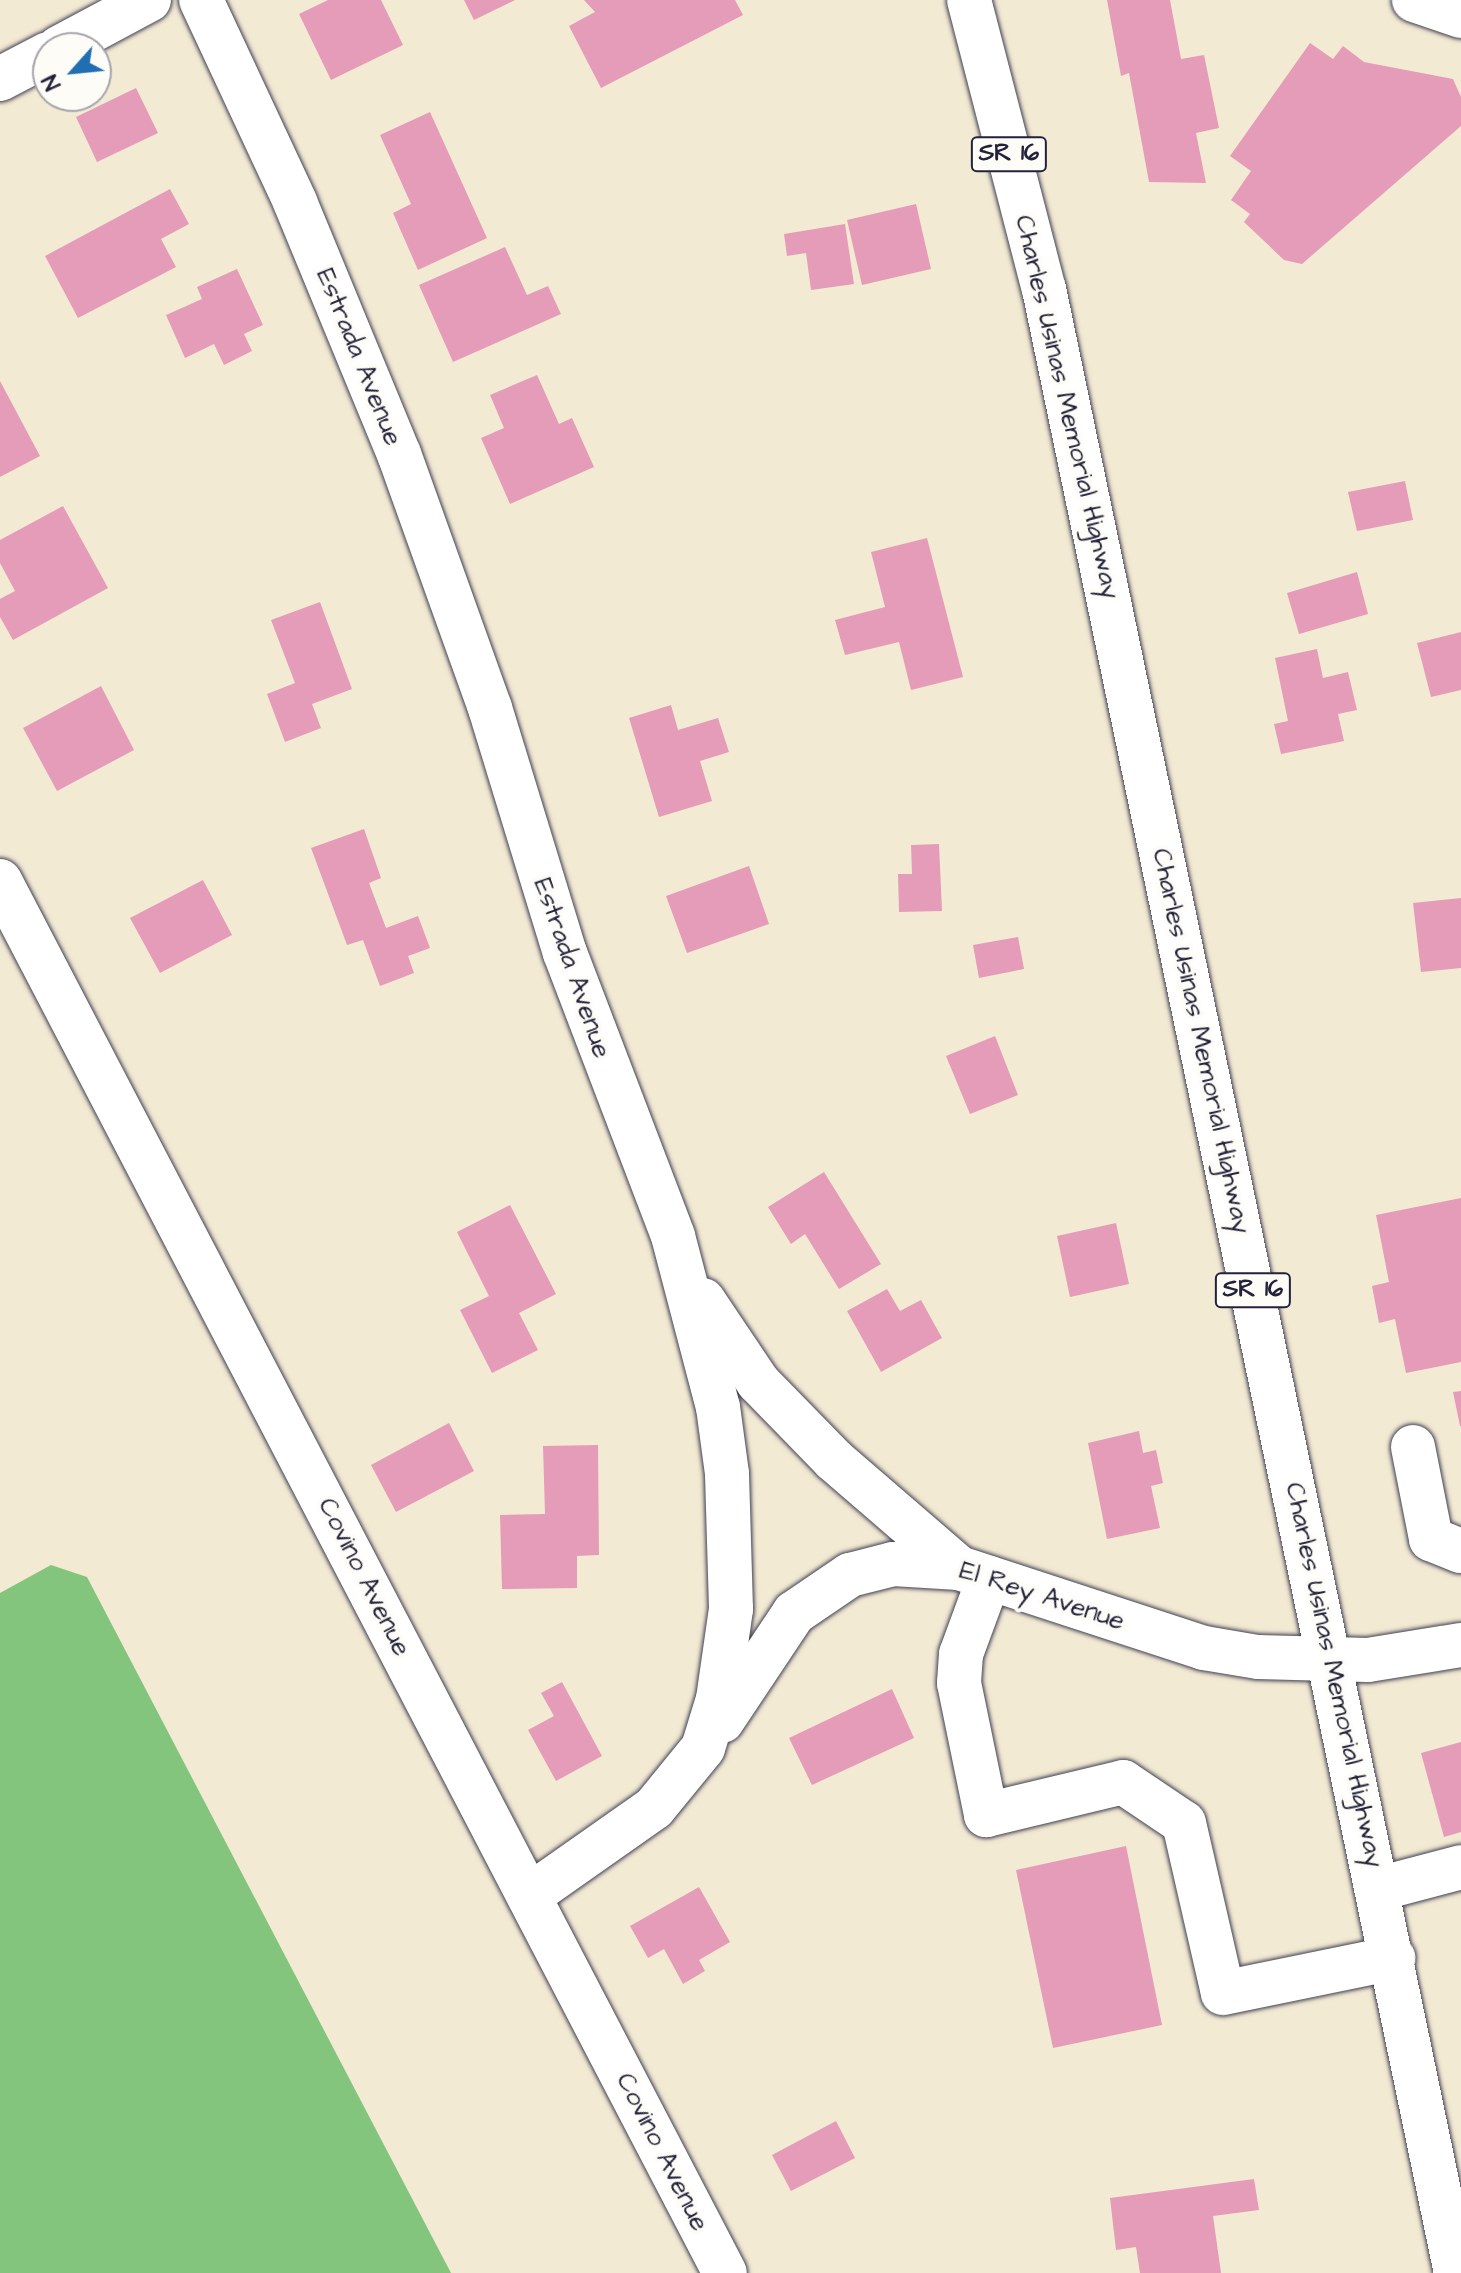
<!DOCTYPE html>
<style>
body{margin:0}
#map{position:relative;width:1461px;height:2273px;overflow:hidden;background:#f3ead4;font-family:"Architects Daughter",sans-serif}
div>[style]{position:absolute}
.green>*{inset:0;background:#84c57e}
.building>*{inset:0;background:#e49cb9}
.roads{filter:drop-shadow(0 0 2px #414052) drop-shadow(0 0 2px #414052)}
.minor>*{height:44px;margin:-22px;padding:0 22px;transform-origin:22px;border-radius:22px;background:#fff}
.highway>*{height:44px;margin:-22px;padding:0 22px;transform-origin:22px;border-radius:22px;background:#fff}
span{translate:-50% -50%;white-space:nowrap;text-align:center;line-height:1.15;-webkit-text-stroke:8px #fdfcf7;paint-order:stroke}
.shield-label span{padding:2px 6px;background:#fdfcf7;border:2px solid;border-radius:6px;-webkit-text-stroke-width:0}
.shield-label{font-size:24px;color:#22223b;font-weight:700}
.street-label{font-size:26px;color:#22223b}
.north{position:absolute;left:32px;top:32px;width:80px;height:80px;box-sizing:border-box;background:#fdfcf7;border:2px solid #a5a5ac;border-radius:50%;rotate:243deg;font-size:22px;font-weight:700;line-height:32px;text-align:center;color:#22223b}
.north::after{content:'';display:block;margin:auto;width:28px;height:36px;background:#1f6fb2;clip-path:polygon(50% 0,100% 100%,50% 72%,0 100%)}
</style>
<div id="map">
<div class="green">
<div style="clip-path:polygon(51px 1565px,87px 1577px,451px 2273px,0 2273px,0 1593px)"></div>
</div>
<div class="building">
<div style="clip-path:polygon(328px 0,381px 0,403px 45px,331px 80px,299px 14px)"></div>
<div style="clip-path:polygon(464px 0,515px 0,474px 20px)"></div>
<div style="clip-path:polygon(584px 0,735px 0,743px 15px,601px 88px,569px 26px,595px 12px)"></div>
<div style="clip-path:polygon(1107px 0,1170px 0,1181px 59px,1204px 55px,1219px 128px,1196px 133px,1206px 183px,1149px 182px,1129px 73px,1121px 76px)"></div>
<div style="clip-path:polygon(1310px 43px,1333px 59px,1343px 46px,1364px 62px,1453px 79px,1461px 97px,1461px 126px,1302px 264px,1284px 260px,1244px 222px,1250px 214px,1231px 200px,1251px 171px,1230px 156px)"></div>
<div style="clip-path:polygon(136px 88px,158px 133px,97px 162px,76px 117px)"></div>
<div style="clip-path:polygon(430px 112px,487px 238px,418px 270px,393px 213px,411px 204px,380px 135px)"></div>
<div style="clip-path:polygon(170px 189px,189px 224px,161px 239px,176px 267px,78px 318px,45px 256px)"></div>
<div style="clip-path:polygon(916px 204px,931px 269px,862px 285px,847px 220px)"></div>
<div style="clip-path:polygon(845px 224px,854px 284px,811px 290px,806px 253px,787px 256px,784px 234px)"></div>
<div style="clip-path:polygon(505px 247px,527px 295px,548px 286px,561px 314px,453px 362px,419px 285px)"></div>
<div style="clip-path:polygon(237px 269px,263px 325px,244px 334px,252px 351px,224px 365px,214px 344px,185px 358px,166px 315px,202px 299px,197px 287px)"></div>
<div style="clip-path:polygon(537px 375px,559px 424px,572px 418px,594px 467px,510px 504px,481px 438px,504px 428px,490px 395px)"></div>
<div style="clip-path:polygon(0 381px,40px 456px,0 477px)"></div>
<div style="clip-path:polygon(1405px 481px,1413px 520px,1357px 531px,1348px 492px)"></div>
<div style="clip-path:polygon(63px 506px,108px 588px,13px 640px,0 617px,0 599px,15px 591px,0 563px,0 540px)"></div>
<div style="clip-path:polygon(927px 538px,963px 677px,911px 690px,899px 642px,845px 655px,835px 620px,885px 607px,871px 552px)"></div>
<div style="clip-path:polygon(1357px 572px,1368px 614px,1299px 634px,1287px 593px)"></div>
<div style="clip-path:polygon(320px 602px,352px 689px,312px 704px,321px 728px,285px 742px,267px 694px,295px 683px,271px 620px)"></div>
<div style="clip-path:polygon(1461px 632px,1461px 690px,1431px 697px,1417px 643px)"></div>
<div style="clip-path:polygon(1317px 649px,1323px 678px,1348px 672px,1357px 710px,1338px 714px,1344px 741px,1281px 754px,1274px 724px,1288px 721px,1275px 658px)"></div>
<div style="clip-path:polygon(101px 686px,134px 750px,57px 791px,23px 728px)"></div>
<div style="clip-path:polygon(671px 705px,678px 730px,718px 718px,729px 752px,700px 761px,712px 801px,659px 817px,629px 718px)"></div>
<div style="clip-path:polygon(364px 829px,381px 878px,369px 883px,386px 928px,418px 916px,430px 948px,408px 956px,414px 973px,380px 986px,363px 940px,347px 945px,311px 848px)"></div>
<div style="clip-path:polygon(939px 844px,942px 911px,899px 912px,898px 874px,912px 874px,911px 845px)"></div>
<div style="clip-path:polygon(749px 866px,769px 924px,687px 953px,666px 896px)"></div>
<div style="clip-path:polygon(203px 880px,232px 935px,160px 973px,130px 918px)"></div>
<div style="clip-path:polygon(1461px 898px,1461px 968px,1421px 972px,1413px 903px)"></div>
<div style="clip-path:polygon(1018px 937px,1024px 969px,979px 978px,973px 945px)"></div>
<div style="clip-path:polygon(995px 1036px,1018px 1095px,970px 1114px,946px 1056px)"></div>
<div style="clip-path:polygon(824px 1172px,881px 1264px,839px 1289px,805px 1234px,791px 1244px,768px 1207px)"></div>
<div style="clip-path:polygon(1461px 1198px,1461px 1362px,1406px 1373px,1395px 1319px,1379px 1323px,1372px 1286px,1389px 1282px,1376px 1215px)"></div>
<div style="clip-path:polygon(510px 1205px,556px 1294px,519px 1313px,538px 1350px,492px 1373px,460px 1310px,489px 1296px,457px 1232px)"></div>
<div style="clip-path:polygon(1116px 1223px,1129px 1284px,1070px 1297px,1057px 1236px)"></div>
<div style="clip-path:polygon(887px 1289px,900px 1311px,921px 1300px,942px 1338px,881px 1372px,847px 1311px)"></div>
<div style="clip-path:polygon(1461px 1391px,1461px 1426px,1460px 1426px,1453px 1392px)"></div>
<div style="clip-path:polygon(449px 1423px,474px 1471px,396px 1512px,371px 1465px)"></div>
<div style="clip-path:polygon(1139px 1431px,1143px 1453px,1156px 1450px,1163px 1483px,1151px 1486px,1160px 1528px,1107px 1539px,1088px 1443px)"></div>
<div style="clip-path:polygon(598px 1445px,599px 1555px,577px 1556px,577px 1588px,502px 1589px,500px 1515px,545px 1514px,543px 1446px)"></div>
<div style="clip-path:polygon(562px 1682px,602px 1756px,556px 1781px,528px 1730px,554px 1716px,541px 1693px)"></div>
<div style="clip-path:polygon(892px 1689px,914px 1738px,812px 1785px,789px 1738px)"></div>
<div style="clip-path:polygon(1461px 1742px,1461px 1832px,1444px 1837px,1421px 1753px)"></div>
<div style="clip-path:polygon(1126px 1846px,1162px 2025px,1053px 2048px,1016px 1870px)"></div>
<div style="clip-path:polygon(699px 1887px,730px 1942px,699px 1960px,705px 1971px,683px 1984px,664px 1949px,648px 1958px,630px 1926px)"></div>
<div style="clip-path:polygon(836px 2121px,855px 2158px,791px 2191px,772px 2155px)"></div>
<div style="clip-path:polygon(1254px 2179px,1259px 2210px,1213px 2216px,1221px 2273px,1140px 2273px,1136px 2247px,1116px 2250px,1110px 2198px)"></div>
</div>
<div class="roads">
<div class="minor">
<div style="left:201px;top:0;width:223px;rotate:65deg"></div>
<div style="left:295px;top:202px;width:273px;rotate:67.6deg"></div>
<div style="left:399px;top:454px;width:270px;rotate:70.3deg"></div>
<div style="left:490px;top:708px;width:256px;rotate:73deg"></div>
<div style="left:565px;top:953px;width:303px;rotate:69.1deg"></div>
<div style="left:673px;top:1236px;width:177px;rotate:75.3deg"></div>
<div style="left:718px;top:1407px;width:68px;rotate:82.3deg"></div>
<div style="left:727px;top:1474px;width:135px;rotate:88.3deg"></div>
<div style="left:731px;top:1609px;width:91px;rotate:98.2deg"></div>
<div style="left:718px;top:1699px;width:51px;rotate:107deg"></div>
<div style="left:703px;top:1748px;width:77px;rotate:129.2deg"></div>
<div style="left:654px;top:1808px;width:153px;rotate:144.9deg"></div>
<div style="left:1414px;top:0;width:50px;rotate:18.8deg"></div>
<div style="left:59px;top:48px;width:102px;rotate:-28.1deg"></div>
<div style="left:0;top:79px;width:54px;rotate:-27.5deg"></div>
<div style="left:0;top:881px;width:1569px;rotate:62.49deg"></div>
<div style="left:703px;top:1300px;width:99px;rotate:56.1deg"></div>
<div style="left:758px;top:1382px;width:109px;rotate:45.7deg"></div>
<div style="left:834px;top:1460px;width:165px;rotate:40.8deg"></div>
<div style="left:1413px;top:1447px;width:94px;rotate:78.9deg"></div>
<div style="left:1431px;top:1539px;width:32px;rotate:22deg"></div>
<div style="left:989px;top:1578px;width:81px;rotate:110.2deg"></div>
<div style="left:961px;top:1654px;width:29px;rotate:94deg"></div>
<div style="left:959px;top:1683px;width:135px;rotate:78.4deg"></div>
<div style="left:986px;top:1815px;width:141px;rotate:-13.5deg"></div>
<div style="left:1123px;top:1782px;width:73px;rotate:33.9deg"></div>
<div style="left:1184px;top:1823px;width:174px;rotate:77.1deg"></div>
<div style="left:1223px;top:1993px;width:174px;rotate:-11.6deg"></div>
<div style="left:722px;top:1721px;width:130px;rotate:-56.3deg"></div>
<div style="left:794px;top:1613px;width:68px;rotate:-34.2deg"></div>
<div style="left:850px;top:1575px;width:44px;rotate:-14.3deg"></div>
<div style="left:893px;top:1564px;width:66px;rotate:3.5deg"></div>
<div style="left:959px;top:1568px;width:258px;rotate:18.1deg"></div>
<div style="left:1204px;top:1648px;width:55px;rotate:9.5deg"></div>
<div style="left:1258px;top:1657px;width:110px;rotate:1.6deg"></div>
<div style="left:1368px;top:1660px;width:94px;rotate:-9.2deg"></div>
<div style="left:1378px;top:1889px;width:86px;rotate:-14.8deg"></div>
</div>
<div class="highway">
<div style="left:969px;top:0;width:299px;rotate:75.5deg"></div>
<div style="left:1044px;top:289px;width:2026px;rotate:78.27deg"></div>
</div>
</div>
<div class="shield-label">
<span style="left:1009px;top:154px">SR 16</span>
<span style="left:1253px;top:1290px">SR 16</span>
</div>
<div class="street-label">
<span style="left:359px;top:357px;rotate:68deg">Estrada Avenue</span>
<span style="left:1067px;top:407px;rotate:77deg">Charles Usinas Memorial Highway</span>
<span style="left:572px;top:968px;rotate:71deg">Estrada Avenue</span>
<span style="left:1201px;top:1041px;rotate:78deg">Charles Usinas Memorial Highway</span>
<span style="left:364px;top:1577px;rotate:63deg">Covino Avenue</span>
<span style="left:1042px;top:1596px;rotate:18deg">El Rey Avenue</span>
<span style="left:1334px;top:1675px;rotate:78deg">Charles Usinas Memorial Highway</span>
<span style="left:662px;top:2152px;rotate:63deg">Covino Avenue</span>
</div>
<div class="north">N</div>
</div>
